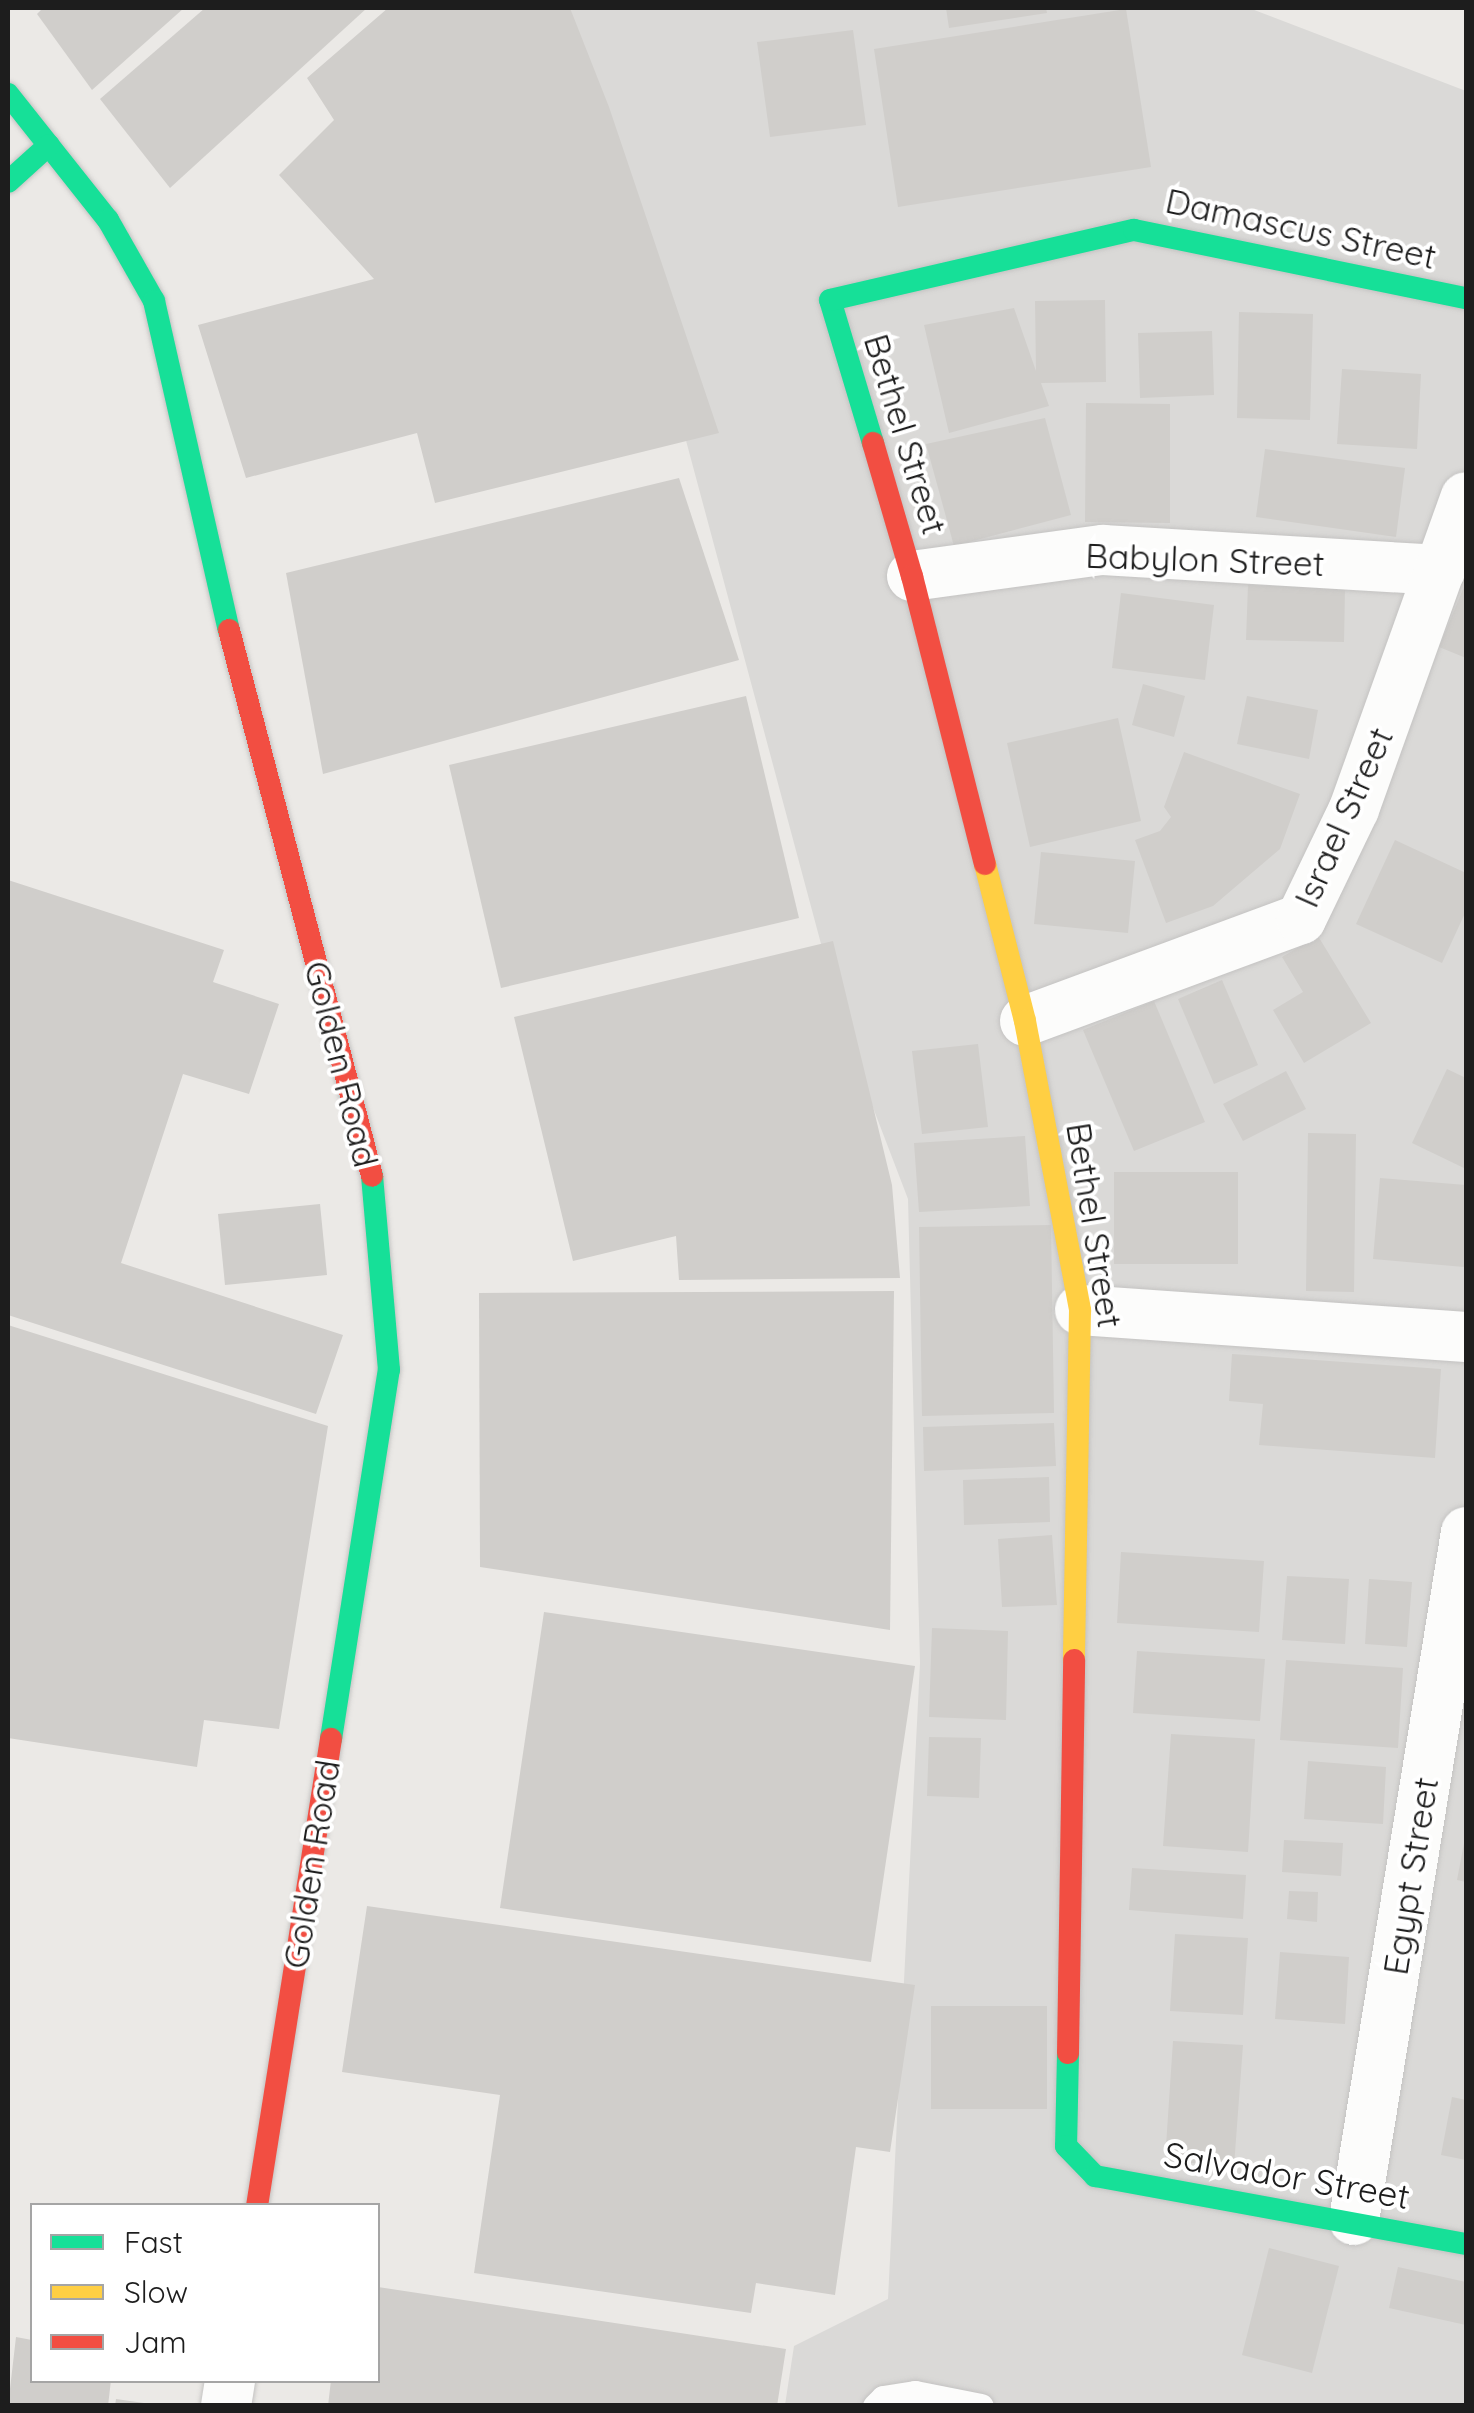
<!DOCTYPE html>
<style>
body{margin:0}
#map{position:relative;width:1474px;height:2413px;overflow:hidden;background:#ebe9e6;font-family:Quicksand,sans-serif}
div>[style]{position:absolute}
.residential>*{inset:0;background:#dad9d7}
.building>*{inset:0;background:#d0cecb}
.roads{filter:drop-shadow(0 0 2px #c4c3c2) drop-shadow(0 0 2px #c4c3c2)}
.lane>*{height:25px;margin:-12.5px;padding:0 12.5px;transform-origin:12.5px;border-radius:12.5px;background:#fcfcfb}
.street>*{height:50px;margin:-25px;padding:0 25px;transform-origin:25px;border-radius:25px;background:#fcfcfb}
.fast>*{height:22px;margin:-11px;padding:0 11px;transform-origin:11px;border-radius:11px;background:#16e098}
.slow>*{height:22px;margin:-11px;padding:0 11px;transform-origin:11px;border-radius:11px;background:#ffcf43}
.jam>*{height:22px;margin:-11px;padding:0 11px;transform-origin:11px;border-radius:11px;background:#f24e42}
span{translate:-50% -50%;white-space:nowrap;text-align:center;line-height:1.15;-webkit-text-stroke:8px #fff;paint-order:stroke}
.street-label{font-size:35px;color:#1d1d1d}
.frame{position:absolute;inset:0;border:10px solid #1d1d1d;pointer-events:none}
.legend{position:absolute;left:30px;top:2203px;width:350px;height:180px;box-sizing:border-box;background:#fff;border:2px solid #a5a5a5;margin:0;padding:12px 18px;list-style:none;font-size:30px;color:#1d1d1d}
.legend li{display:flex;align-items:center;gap:20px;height:50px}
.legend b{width:50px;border:2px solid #a5a5a5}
</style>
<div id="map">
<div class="residential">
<div style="clip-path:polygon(570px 8px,1249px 8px,1466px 91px,1466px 2405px,785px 2405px,794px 2346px,888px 2299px,920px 1663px,908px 1199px,846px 1037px)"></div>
</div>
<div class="building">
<div style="clip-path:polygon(43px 8px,184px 8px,92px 90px,37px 14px)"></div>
<div style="clip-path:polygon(205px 8px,367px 8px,170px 188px,100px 99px)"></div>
<div style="clip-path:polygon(388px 8px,570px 8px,609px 107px,719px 433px,435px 503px,417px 433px,246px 478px,198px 325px,374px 279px,279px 175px,334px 120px,307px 78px)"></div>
<div style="clip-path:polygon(946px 8px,1046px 8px,1047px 13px,949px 28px)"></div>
<div style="clip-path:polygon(1126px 9px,1151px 167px,898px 207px,874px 49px)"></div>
<div style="clip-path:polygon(853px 30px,866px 125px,770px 137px,757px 42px)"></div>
<div style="clip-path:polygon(1105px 300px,1106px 382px,1041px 383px,1049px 406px,949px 433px,924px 325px,1014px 308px,1036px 371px,1035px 301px)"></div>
<div style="clip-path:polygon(1239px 312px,1313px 314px,1310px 420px,1237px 418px)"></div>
<div style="clip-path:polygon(1212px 331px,1214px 395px,1140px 398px,1138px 333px)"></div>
<div style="clip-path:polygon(1342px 369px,1421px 374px,1417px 449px,1337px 444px)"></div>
<div style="clip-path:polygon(1086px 403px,1170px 404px,1170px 523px,1085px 522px)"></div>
<div style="clip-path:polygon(1045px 418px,1071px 515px,954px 546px,926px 444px)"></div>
<div style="clip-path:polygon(1265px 449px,1405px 468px,1396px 537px,1256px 517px)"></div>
<div style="clip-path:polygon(679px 478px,739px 660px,323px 774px,286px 573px)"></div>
<div style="clip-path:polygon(1466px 582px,1466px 658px,1439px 647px)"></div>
<div style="clip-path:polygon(1248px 585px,1345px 588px,1344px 642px,1246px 640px)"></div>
<div style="clip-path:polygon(1121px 593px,1214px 605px,1205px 680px,1112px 668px)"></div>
<div style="clip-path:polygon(1143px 684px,1185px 696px,1174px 737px,1132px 725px)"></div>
<div style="clip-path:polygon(746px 696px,799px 918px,501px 988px,449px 765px)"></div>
<div style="clip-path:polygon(1247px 696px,1318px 710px,1309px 759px,1237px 744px)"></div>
<div style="clip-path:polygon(1118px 718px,1141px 821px,1030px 847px,1007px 743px)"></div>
<div style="clip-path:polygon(1184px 752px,1300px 794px,1280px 849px,1213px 906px,1166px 923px,1135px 840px,1160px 831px,1171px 817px,1164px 807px)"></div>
<div style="clip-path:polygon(1395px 840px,1466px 873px,1466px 911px,1442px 963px,1356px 924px)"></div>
<div style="clip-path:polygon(1041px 852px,1135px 861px,1128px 933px,1034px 924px)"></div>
<div style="clip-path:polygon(8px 880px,224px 950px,213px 982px,279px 1004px,249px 1094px,183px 1074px,121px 1263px,343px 1335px,316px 1414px,8px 1315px)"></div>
<div style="clip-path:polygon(1318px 936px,1371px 1023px,1304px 1063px,1273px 1010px,1303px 992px,1282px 957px)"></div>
<div style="clip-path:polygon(833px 941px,892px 1185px,900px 1278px,679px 1280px,676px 1236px,573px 1261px,514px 1017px)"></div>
<div style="clip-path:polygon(1222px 980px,1258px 1065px,1214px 1084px,1178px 999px)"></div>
<div style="clip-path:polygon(1154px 1001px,1205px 1122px,1134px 1151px,1083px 1030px)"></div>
<div style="clip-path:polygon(978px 1044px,988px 1127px,922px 1134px,912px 1051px)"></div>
<div style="clip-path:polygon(1447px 1069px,1466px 1078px,1466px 1169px,1412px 1143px)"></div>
<div style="clip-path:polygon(1286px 1071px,1306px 1109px,1243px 1141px,1223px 1104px)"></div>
<div style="clip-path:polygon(1308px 1133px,1356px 1134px,1354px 1292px,1306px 1291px)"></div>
<div style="clip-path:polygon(1025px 1136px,1030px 1206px,919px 1212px,914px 1143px)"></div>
<div style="clip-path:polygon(1114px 1172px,1238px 1172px,1238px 1264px,1114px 1264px)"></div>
<div style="clip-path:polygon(1380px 1178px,1466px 1185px,1464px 1267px,1373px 1259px)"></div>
<div style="clip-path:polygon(320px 1204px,327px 1275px,225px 1285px,218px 1214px)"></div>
<div style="clip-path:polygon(1051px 1225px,1054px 1413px,922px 1416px,919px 1227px)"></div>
<div style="clip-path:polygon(894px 1291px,890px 1630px,480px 1567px,479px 1293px)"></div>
<div style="clip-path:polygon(8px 1325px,328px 1426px,279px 1729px,204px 1720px,197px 1767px,8px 1738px)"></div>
<div style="clip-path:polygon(1232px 1354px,1441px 1369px,1435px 1458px,1259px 1445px,1263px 1404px,1229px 1401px)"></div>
<div style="clip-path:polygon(1054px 1423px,1056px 1466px,924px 1471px,923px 1427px)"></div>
<div style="clip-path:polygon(1049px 1477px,1050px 1522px,964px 1525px,963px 1480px)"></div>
<div style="clip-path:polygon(1052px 1535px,1057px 1605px,1002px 1607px,998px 1539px)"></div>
<div style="clip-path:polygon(1121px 1552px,1264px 1561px,1259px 1632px,1117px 1623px)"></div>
<div style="clip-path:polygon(1287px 1576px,1349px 1579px,1345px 1644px,1282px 1640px)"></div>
<div style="clip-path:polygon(1369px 1579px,1412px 1582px,1407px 1647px,1365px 1644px)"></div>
<div style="clip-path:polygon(544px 1612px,915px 1666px,871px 1962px,500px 1908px)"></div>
<div style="clip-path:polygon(932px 1628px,1008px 1631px,1006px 1720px,929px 1717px)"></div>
<div style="clip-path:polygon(1137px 1651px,1265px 1659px,1260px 1721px,1133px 1713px)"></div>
<div style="clip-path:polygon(1286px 1660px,1403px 1668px,1398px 1748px,1280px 1740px)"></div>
<div style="clip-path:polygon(1171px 1734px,1255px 1739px,1248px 1852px,1163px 1846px)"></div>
<div style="clip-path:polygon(929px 1737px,981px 1738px,979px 1798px,927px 1796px)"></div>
<div style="clip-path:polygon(1308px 1761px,1386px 1767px,1383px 1824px,1304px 1819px)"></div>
<div style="clip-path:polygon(1465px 1838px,1466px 1839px,1466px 1882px,1457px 1880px)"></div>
<div style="clip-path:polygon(1284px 1840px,1343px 1843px,1341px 1876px,1282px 1872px)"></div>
<div style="clip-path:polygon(1132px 1868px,1246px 1875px,1243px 1919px,1129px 1910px)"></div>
<div style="clip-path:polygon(1289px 1891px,1318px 1892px,1317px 1922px,1287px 1919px)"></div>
<div style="clip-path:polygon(367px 1906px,915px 1985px,890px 2152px,856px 2147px,835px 2295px,756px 2283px,751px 2313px,474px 2273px,500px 2095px,342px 2072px)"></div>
<div style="clip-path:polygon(1175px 1934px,1248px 1938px,1243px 2015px,1170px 2011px)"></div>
<div style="clip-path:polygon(1280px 1952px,1349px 1957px,1345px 2024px,1275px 2019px)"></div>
<div style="clip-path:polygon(931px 2006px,1047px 2006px,1047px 2109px,931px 2109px)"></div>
<div style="clip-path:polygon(1173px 2041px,1243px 2045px,1234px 2166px,1165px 2161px)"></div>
<div style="clip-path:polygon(1452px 2097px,1466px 2100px,1466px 2160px,1441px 2155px)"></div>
<div style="clip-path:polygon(1269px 2248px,1339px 2266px,1312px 2373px,1242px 2355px)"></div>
<div style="clip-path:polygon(1398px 2267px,1466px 2282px,1466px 2325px,1389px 2308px)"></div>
<div style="clip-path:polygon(378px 2287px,786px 2349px,777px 2406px,328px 2406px,331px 2380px,378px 2380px)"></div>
<div style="clip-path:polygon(16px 2337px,32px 2340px,32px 2380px,111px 2380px,108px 2406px,8px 2406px)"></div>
<div style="clip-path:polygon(116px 2399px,144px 2403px,144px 2406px,115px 2406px)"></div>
</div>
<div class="roads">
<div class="lane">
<div style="left:875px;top:2406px;width:11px;rotate:-45deg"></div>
<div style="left:883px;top:2398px;width:32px;rotate:-9deg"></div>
<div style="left:915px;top:2393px;width:67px;rotate:11.1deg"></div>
</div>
<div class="street">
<div style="left:912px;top:576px;width:193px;rotate:-7.8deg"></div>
<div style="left:1103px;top:550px;width:338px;rotate:3.4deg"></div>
<div style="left:1025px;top:1021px;width:294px;rotate:-20.3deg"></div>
<div style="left:1301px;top:919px;width:122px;rotate:-64.3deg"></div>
<div style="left:1354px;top:809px;width:331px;rotate:-70.3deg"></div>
<div style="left:1080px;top:1310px;width:387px;rotate:4deg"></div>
<div style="left:1354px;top:2220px;width:697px;rotate:-80.75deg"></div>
<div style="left:226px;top:2406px;width:26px;rotate:-81deg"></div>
</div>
<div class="fast">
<div style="left:8px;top:94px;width:161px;rotate:51.6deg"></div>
<div style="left:108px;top:220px;width:93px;rotate:60.4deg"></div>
<div style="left:154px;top:301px;width:337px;rotate:77.2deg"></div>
<div style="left:8px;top:182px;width:55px;rotate:-42.1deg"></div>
<div style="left:873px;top:443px;width:149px;rotate:-106.7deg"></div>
<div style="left:830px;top:300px;width:312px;rotate:-13deg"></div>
<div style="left:1134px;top:230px;width:339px;rotate:11.6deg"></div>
<div style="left:331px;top:1739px;width:374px;rotate:-81.1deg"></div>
<div style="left:389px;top:1370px;width:195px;rotate:-95deg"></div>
<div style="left:1068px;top:2053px;width:93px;rotate:91.2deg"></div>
<div style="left:1066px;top:2146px;width:42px;rotate:46deg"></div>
<div style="left:1095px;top:2176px;width:377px;rotate:10.4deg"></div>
</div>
<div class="slow">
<div style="left:985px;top:864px;width:162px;rotate:75.7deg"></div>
<div style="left:1025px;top:1021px;width:294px;rotate:79.2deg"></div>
<div style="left:1080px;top:1310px;width:350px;rotate:91deg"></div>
</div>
<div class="jam">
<div style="left:873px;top:443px;width:139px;rotate:73.7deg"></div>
<div style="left:912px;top:576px;width:297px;rotate:75.8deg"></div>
<div style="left:229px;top:630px;width:564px;rotate:75.32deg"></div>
<div style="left:1068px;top:2053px;width:393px;rotate:-89.1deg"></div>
<div style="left:257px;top:2206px;width:473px;rotate:-81deg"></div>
</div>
</div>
<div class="street-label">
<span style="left:1301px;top:228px;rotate:12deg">Damascus Street</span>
<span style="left:906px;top:434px;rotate:73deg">Bethel Street</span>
<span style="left:1205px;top:559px;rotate:2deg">Babylon Street</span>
<span style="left:1343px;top:817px;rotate:-66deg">Israel Street</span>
<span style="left:342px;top:1064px;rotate:76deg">Golden Road</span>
<span style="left:1095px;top:1225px;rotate:81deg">Bethel Street</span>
<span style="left:311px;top:1864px;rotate:-81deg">Golden Road</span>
<span style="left:1410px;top:1876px;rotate:-81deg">Egypt Street</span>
<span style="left:1287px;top:2175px;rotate:10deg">Salvador Street</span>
</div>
<div class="frame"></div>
<ul class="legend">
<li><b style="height:12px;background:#16e098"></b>Fast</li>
<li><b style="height:12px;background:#ffcf43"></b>Slow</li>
<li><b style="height:12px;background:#f24e42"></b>Jam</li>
</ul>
</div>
